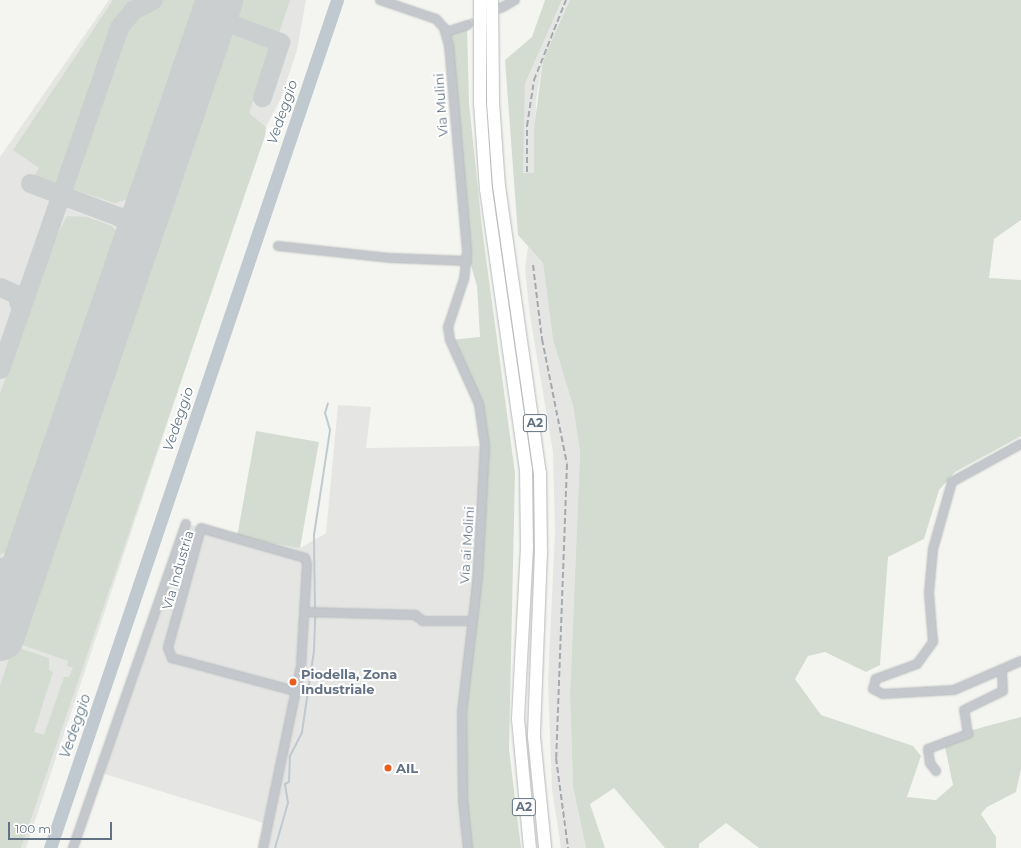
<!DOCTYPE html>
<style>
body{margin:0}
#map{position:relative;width:1021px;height:848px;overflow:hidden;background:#f4f5f0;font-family:Montserrat,sans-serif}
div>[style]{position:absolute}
.built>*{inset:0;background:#e5e6e4}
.green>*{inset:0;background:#d4dcd1}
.stream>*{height:2px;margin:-1px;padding:0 1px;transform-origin:1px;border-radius:1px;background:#c0c9cf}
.river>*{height:13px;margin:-6.5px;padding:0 6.5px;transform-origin:6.5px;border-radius:6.5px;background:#c0c9cf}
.taxiway>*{height:19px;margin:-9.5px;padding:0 9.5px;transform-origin:9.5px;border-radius:9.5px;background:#cccfd0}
.runway>*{height:47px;margin:-23.5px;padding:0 23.5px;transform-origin:23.5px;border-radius:23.5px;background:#cccfd0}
.minor-tunnel>*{height:8px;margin-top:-4px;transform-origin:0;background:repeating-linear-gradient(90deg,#d0d4d5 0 8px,transparent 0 12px)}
.roads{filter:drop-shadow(0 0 1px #b6b9bc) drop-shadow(0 0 1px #b6b9bc)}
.minor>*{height:8px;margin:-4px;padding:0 4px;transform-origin:4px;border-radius:4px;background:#c4c7cb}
.highway>*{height:12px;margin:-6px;padding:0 6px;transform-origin:6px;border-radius:6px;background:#fff}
.rail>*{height:2px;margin-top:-1px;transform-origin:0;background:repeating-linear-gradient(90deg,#a4a9af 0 6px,transparent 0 9px)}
.dots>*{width:11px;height:11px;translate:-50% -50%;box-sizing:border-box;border:2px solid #fff;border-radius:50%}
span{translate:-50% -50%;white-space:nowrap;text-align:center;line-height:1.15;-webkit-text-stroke:4px #fff;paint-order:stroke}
.shield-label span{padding:1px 3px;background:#fff;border:1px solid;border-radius:3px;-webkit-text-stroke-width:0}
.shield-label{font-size:12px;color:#627183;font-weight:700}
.street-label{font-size:13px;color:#627183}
.poi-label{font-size:13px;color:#627183;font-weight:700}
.left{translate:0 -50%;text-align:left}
.water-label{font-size:14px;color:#637a87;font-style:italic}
.scale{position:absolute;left:8px;top:822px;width:104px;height:18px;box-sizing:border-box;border:2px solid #627183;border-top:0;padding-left:5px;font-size:12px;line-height:14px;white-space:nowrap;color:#627183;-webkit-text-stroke:3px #fff;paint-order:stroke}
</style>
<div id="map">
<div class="built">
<div style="clip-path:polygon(109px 0,306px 0,297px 50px,281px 98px,266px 127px,26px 848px,0 848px,0 157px)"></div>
<div style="clip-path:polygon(562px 0,570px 0,543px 60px,536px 100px,534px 173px,522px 173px,525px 84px)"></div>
<div style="clip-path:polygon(528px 246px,543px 263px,553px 340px,573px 406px,580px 453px,570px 694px,573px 787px,586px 848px,561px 848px,552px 789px,548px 681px,555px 532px,553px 452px,530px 316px,525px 269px)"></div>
<div style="clip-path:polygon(338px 405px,371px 407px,366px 448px,485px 446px,468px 848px,263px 848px,267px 824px,98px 772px,186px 524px,300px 548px,326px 533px)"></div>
</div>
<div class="green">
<div style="clip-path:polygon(113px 0,200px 0,135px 191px,126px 200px,114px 203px,34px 176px,39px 168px,13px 150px)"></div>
<div style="clip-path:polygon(234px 0,290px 0,278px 36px,239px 21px,231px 9px)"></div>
<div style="clip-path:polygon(545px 0,562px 0,525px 84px,523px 173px,534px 173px,534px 129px,543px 60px,570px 0,1021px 0,1021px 220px,994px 239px,989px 278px,1021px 280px,1021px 436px,955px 472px,939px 490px,924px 539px,888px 557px,880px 665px,866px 672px,825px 652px,808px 656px,795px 679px,821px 715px,913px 746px,921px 756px,907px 797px,936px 800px,953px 785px,943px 738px,1021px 717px,1021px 769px,1016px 792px,987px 807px,981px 814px,996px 837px,996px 848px,759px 848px,726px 823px,699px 844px,699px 848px,665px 848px,614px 788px,590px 804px,605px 848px,586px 848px,573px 787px,570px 694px,580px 453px,573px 406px,553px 340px,543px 263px,518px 235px,505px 60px,532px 37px)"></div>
<div style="clip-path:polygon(467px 25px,469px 103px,482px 228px,515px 473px,509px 749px,521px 848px,468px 848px,462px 712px,484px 426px,450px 340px,480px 337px,477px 286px,467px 252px,446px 32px)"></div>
<div style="clip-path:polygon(237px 29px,273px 43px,249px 113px,266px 127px,265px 136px,21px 848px,0 848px,0 685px,13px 646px,49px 658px,49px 670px,53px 672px,34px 732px,44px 735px,64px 677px,69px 677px,73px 668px,67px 666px,68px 661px,14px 642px,223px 34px)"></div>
<div style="clip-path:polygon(67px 216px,87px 217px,112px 226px,118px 233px,117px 243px,14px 547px,0 555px,0 394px,50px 249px)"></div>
<div style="clip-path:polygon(256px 431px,319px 442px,300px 548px,237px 537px)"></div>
</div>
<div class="stream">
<div style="left:315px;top:610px;width:75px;rotate:-90.8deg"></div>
<div style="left:314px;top:535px;width:106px;rotate:-81.3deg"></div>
<div style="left:330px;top:430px;width:18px;rotate:-106deg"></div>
<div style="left:325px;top:413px;width:10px;rotate:-73deg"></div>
<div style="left:275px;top:848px;width:47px;rotate:-73.9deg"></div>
<div style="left:288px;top:803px;width:19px;rotate:-99deg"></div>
<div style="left:285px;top:784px;width:4px;rotate:-27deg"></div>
<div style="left:289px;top:782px;width:26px;rotate:-88deg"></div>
<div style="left:290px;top:756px;width:27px;rotate:-63deg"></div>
<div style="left:302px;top:732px;width:82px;rotate:-81.6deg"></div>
<div style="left:314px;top:651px;width:36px;rotate:-88deg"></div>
</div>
<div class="river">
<div style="left:50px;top:848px;width:895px;rotate:-71.3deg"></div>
</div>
<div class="taxiway">
<div style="left:213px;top:17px;width:72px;rotate:20.5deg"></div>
<div style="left:280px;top:42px;width:58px;rotate:108.1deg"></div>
<div style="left:30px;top:183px;width:96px;rotate:20.7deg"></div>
<div style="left:133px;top:248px;width:18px;rotate:-90deg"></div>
<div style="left:133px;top:230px;width:18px;rotate:-135deg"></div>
<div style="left:120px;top:217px;width:18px;rotate:-9deg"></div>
<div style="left:138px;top:214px;width:21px;rotate:-55deg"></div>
<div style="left:0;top:287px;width:17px;rotate:24deg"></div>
<div style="left:16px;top:294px;width:17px;rotate:73deg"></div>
<div style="left:0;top:369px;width:362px;rotate:-70.8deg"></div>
<div style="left:119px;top:27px;width:22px;rotate:-51deg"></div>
<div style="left:133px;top:10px;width:22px;rotate:-27deg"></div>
<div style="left:0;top:567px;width:12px;rotate:35deg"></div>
<div style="left:10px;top:574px;width:12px;rotate:66deg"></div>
<div style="left:15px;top:585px;width:35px;rotate:105deg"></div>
<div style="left:0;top:567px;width:20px;rotate:-11deg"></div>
<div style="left:20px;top:563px;width:31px;rotate:-61deg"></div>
</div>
<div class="runway">
<div style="left:0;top:637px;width:674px;rotate:-71.03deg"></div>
</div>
<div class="minor-tunnel">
<div style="left:467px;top:25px;width:19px;rotate:-28deg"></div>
</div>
<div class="roads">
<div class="minor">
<div style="left:380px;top:0;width:59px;rotate:18.7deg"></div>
<div style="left:436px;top:19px;width:12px;rotate:48deg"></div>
<div style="left:444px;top:28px;width:18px;rotate:74deg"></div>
<div style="left:449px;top:45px;width:208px;rotate:85deg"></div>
<div style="left:467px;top:252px;width:27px;rotate:96deg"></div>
<div style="left:464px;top:279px;width:51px;rotate:108.4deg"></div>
<div style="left:448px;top:327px;width:13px;rotate:81deg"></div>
<div style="left:450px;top:340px;width:70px;rotate:65.6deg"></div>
<div style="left:479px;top:404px;width:42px;rotate:81.9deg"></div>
<div style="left:485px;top:446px;width:130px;rotate:93.1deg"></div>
<div style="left:478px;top:576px;width:137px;rotate:96.7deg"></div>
<div style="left:462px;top:712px;width:88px;rotate:89.3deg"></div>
<div style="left:463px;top:800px;width:48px;rotate:84.1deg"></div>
<div style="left:501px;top:8px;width:16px;rotate:-30deg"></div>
<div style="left:446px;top:32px;width:22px;rotate:-18deg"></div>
<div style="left:278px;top:246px;width:114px;rotate:6.1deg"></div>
<div style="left:391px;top:258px;width:76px;rotate:2.3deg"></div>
<div style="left:1021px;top:444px;width:79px;rotate:151.2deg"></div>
<div style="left:952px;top:482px;width:70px;rotate:105.8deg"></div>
<div style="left:933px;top:549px;width:44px;rotate:95.2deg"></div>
<div style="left:929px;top:593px;width:49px;rotate:85.3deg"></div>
<div style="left:933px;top:642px;width:27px;rotate:126deg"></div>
<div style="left:917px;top:664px;width:44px;rotate:159.9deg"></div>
<div style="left:876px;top:679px;width:10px;rotate:107deg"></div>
<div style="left:873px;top:689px;width:11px;rotate:27deg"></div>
<div style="left:883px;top:694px;width:71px;rotate:-3.2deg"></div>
<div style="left:954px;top:690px;width:73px;rotate:-23.4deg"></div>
<div style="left:305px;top:612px;width:110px;rotate:1.6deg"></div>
<div style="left:415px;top:615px;width:10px;rotate:37deg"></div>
<div style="left:423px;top:621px;width:49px"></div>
<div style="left:936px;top:771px;width:10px;rotate:-127deg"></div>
<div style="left:930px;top:763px;width:14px;rotate:-98deg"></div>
<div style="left:928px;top:749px;width:43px;rotate:-20.6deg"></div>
<div style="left:968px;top:734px;width:24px;rotate:-99deg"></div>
<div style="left:964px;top:710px;width:43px;rotate:-26deg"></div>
<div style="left:1003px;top:691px;width:21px;rotate:-93deg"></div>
<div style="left:73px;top:848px;width:343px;rotate:-70.8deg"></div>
<div style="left:263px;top:848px;width:186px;rotate:-78.2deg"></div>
<div style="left:301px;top:666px;width:102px;rotate:-86.6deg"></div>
<div style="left:307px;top:564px;width:6px;rotate:-108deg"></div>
<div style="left:305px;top:558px;width:108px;rotate:-163.9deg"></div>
<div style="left:201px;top:528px;width:124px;rotate:105.4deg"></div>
<div style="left:168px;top:648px;width:11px;rotate:68deg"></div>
<div style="left:172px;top:658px;width:127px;rotate:15deg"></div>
</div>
<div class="highway">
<div style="left:480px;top:0;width:102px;rotate:90deg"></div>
<div style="left:480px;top:102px;width:87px;rotate:86.1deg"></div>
<div style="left:486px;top:189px;width:283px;rotate:81.9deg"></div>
<div style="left:526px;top:469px;width:78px;rotate:89.3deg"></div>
<div style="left:527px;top:547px;width:172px;rotate:93deg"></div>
<div style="left:518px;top:719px;width:130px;rotate:84.7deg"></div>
<div style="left:492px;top:0;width:103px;rotate:89.4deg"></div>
<div style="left:493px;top:103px;width:83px;rotate:85.9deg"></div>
<div style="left:499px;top:186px;width:290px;rotate:81.9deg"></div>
<div style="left:540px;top:473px;width:78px;rotate:89.3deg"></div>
<div style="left:541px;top:551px;width:186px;rotate:92.2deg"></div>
<div style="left:534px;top:737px;width:112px;rotate:84.3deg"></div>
</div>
</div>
<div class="rail">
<div style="left:527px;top:172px;width:46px;rotate:-90deg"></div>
<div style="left:527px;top:126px;width:47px;rotate:-81.3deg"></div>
<div style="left:534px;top:80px;width:86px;rotate:-68.2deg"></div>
<div style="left:533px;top:265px;width:75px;rotate:83.1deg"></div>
<div style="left:542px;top:339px;width:127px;rotate:78.7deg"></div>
<div style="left:567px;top:464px;width:294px;rotate:92.1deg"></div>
<div style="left:556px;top:758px;width:91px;rotate:82.4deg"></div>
</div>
<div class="dots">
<div style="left:293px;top:682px;background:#e95e1c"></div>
<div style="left:388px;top:768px;background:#e95e1c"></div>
</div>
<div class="shield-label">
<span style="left:535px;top:423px">A2</span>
<span style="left:524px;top:807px">A2</span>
</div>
<div class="street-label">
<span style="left:441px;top:105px;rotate:-94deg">Via Mulini</span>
<span style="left:467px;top:545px;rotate:-86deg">Via ai Molini</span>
<span style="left:178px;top:570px;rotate:-74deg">Via Industria</span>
</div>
<div class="poi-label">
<span class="left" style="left:301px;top:682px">Piodella, Zona<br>Industriale</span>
<span class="left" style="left:396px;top:768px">AIL</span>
</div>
<div class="water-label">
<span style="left:282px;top:112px;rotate:-71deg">Vedeggio</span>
<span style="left:178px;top:419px;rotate:-71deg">Vedeggio</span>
<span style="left:75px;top:726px;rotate:-71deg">Vedeggio</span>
</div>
<div class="scale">100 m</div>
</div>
